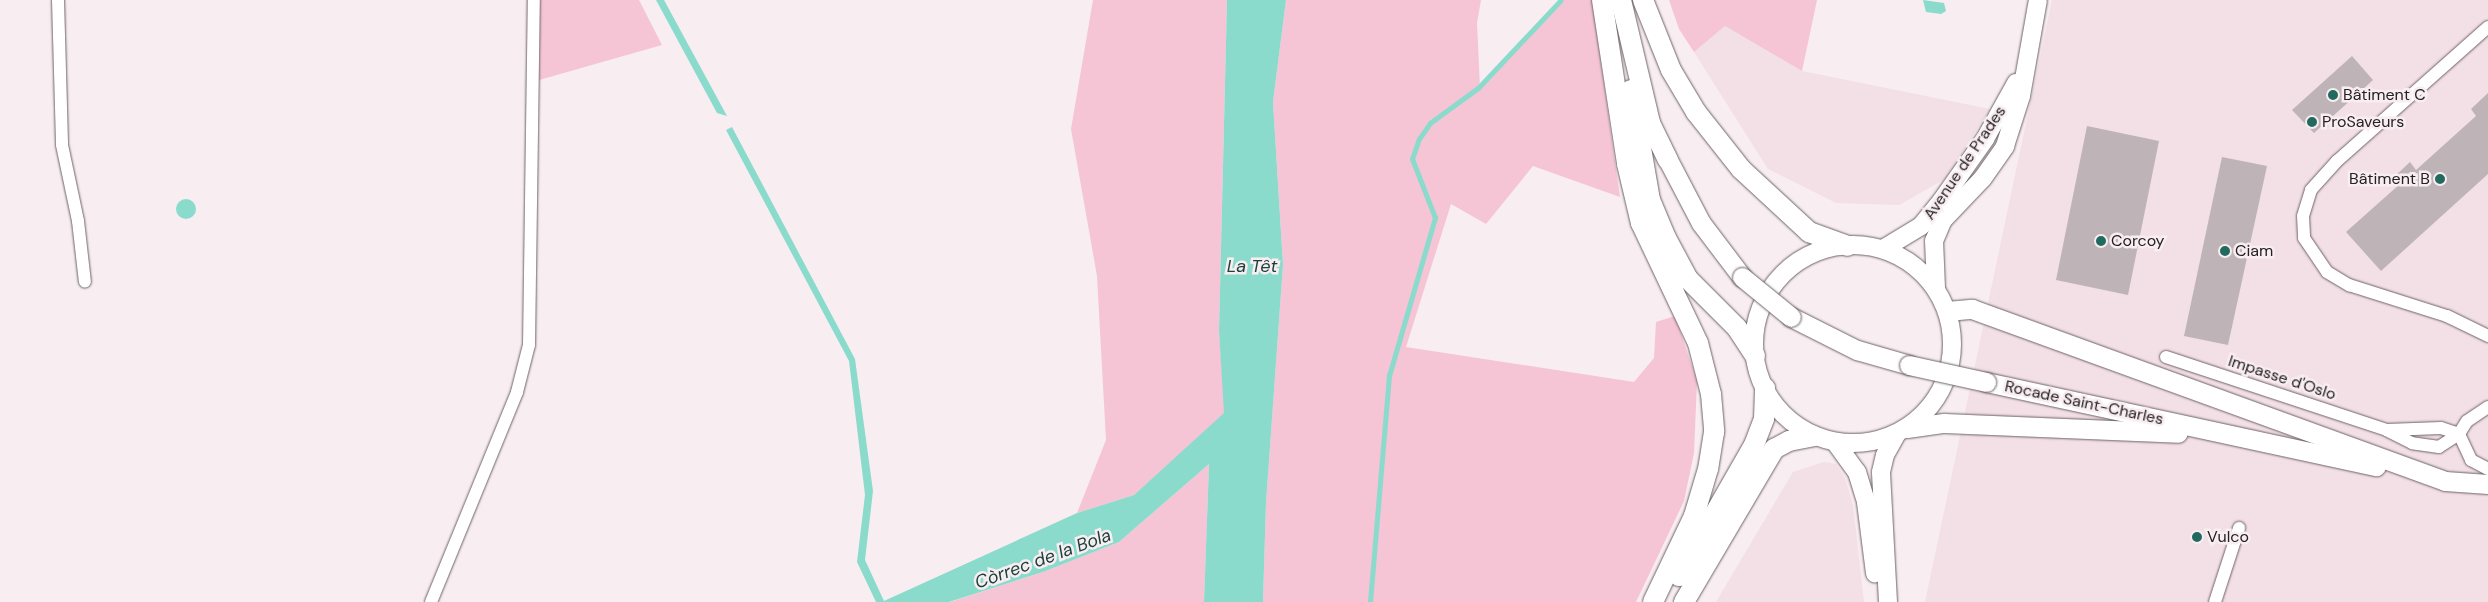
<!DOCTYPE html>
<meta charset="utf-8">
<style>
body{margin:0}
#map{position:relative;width:2488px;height:602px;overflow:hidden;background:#f8edf1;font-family:"DM Sans",sans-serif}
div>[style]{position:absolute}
.built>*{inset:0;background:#f3dfe6}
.green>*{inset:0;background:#f5c4d5}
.water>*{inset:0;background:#8adbcc}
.round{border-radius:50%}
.stream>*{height:4.5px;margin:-2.25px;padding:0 2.25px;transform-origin:2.25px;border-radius:2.25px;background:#8adbcc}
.building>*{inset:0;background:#beb4b7}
.roads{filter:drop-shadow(0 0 1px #6d6366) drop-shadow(0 0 1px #6d6366)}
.minor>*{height:12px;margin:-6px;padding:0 6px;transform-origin:6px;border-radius:6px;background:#fff}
.secondary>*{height:18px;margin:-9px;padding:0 9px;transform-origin:9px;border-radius:9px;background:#fff}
.secondary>.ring{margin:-9px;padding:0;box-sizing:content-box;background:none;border:18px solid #fff;border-radius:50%}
.primary>*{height:19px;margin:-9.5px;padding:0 9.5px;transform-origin:9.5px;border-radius:9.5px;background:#fff}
.trunk>*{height:20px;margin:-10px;padding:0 10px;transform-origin:10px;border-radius:10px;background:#fff}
.bridges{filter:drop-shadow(0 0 1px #6d6366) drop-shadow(0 0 1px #6d6366)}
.primary-bridge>*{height:19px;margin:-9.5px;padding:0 9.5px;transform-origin:9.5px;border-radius:9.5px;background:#fff}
.dots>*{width:14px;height:14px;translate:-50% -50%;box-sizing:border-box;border:2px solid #f8edf1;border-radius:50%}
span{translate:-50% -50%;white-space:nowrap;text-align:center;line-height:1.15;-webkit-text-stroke:5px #f8edf1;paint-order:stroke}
.poi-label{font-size:16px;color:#252123}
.left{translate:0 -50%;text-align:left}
.right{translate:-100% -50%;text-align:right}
.street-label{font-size:16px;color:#252123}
.water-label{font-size:18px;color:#1b413b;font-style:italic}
</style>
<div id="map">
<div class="built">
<div style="clip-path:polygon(2052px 0,2488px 0,2488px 602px,1925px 602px)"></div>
<div style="clip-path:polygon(1725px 26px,1802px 71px,1990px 109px,1945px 179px,1899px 205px,1836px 203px,1768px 169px,1694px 52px)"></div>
<div style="clip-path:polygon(1824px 462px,1836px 464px,1845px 478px,1853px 505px,1864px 602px,1716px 602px,1793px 472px)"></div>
</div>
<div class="green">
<div style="clip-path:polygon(540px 0,639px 0,662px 45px,539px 80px)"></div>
<div style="clip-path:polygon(1093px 0,1227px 0,1219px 331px,1225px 413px,1134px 495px,1077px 513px,1106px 440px,1097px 276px,1071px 129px)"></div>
<div style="clip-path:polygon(1286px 0,1481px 0,1477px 23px,1480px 88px,1563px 0,1592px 0,1620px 197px,1533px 166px,1486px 224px,1451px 204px,1406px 347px,1634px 382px,1654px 358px,1656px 322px,1675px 316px,1697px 381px,1694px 453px,1684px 501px,1636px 602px,1263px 602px,1266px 503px,1283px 265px,1273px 102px)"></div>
<div style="clip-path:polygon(1669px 0,1817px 0,1802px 71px,1725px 26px,1694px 52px,1679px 29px)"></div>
<div style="clip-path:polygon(1209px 464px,1204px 602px,950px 602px,1043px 572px,1119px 542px)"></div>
</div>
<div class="water">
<div style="clip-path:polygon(656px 0,664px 0,727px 116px,717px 113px)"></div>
<div style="clip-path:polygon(1227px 0,1286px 0,1273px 102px,1283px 265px,1266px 503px,1263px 602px,1204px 602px,1209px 464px,1119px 542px,1043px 572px,949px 602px,876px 602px,857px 562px,865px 495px,849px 361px,726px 130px,732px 127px,855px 359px,873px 491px,865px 560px,884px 601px,1077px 513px,1134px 495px,1224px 413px,1219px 331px)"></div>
<div style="clip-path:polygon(1923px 0,1944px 3px,1946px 11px,1941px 14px,1926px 12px)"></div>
<div class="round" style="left:176px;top:199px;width:20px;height:20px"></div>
</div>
<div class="stream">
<div style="left:1370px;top:602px;width:227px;rotate:-85.2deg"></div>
<div style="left:1389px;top:376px;width:165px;rotate:-73.8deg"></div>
<div style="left:1435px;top:218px;width:63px;rotate:-111.3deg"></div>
<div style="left:1412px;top:159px;width:21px;rotate:-71deg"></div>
<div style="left:1419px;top:139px;width:19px;rotate:-55deg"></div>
<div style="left:1430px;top:123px;width:59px;rotate:-36.1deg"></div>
<div style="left:1478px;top:88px;width:120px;rotate:-46.7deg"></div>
</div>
<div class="building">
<div style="clip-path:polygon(2352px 56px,2373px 80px,2314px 133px,2292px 110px)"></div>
<div style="clip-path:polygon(2488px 93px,2488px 174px,2381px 271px,2346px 232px,2401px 183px,2395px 176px,2410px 162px,2416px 170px,2476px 116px,2471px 109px)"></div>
<div style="clip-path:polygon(2087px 126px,2159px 141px,2128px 295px,2056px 280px)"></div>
<div style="clip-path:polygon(2222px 157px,2267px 166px,2228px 345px,2184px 336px)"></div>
</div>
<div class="roads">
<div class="minor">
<div style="left:58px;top:0;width:145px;rotate:88.4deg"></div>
<div style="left:62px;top:145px;width:78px;rotate:78.1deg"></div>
<div style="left:78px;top:221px;width:61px;rotate:83.5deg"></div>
<div style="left:2488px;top:27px;width:202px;rotate:138.4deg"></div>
<div style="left:2337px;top:161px;width:39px;rotate:132deg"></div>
<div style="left:2311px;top:190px;width:27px;rotate:107deg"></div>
<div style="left:2303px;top:216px;width:22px;rotate:87deg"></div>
<div style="left:2304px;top:238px;width:41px;rotate:55.9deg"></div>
<div style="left:2327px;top:272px;width:26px;rotate:31deg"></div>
<div style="left:2349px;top:285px;width:103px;rotate:17.6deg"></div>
<div style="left:2447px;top:316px;width:46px;rotate:26deg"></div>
<div style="left:2166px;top:357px;width:233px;rotate:18.3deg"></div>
<div style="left:2488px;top:407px;width:25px;rotate:146deg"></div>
<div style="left:2467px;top:421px;width:15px;rotate:122deg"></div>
<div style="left:2459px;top:434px;width:29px;rotate:65deg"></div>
<div style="left:2471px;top:460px;width:19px;rotate:28deg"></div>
<div style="left:2441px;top:428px;width:19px;rotate:18deg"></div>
<div style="left:2459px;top:434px;width:24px;rotate:147deg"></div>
<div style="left:2439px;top:447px;width:27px;rotate:-172deg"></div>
<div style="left:2412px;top:443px;width:28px;rotate:-153deg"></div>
<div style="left:2387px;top:430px;width:54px;rotate:-2.1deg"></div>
<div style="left:431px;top:602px;width:227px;rotate:-67.7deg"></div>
<div style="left:517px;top:392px;width:49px;rotate:-75.7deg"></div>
<div style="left:529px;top:345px;width:345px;rotate:-89.2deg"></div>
<div style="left:2215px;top:602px;width:78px;rotate:-72deg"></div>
</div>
<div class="secondary">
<div class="ring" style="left:1754px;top:245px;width:180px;height:180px"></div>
<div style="left:1883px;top:249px;width:44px;rotate:-31.2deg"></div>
<div style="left:1921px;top:226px;width:33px;rotate:-51deg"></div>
<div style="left:1942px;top:200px;width:75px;rotate:-54.8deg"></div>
<div style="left:1985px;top:139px;width:64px;rotate:-61deg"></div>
<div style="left:1936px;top:288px;width:47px;rotate:-92.4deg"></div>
<div style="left:1934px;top:241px;width:23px;rotate:-67deg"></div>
<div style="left:1943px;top:220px;width:58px;rotate:-46.4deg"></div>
<div style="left:1983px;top:178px;width:39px;rotate:-55deg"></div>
<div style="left:2005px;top:146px;width:52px;rotate:-72.3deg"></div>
<div style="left:2021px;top:96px;width:97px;rotate:-80deg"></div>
<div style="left:1835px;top:442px;width:37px;rotate:54deg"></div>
<div style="left:1857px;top:472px;width:31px;rotate:73deg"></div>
<div style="left:1866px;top:502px;width:72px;rotate:82.8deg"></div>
<div style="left:1888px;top:602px;width:130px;rotate:-93.1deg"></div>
<div style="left:1881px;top:472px;width:17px;rotate:-77deg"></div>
<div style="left:1885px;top:455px;width:25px;rotate:-61deg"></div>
</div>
<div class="primary">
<div style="left:1668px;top:160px;width:71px;rotate:62.4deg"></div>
<div style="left:1701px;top:223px;width:68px;rotate:52.8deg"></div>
<div style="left:1947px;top:311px;width:25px;rotate:-5deg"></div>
<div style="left:1972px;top:309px;width:503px;rotate:19.98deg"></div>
<div style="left:2445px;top:481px;width:43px;rotate:4deg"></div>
<div style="left:1791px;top:317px;width:74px;rotate:26.6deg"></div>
<div style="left:1857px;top:350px;width:54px;rotate:16.1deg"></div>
<div style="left:1986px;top:382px;width:399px;rotate:12.2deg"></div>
<div style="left:1907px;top:428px;width:37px;rotate:-8deg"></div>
<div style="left:1944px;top:423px;width:234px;rotate:2.4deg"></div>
</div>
<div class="trunk">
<div style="left:1602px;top:0;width:166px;rotate:81.3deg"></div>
<div style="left:1627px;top:164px;width:61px;rotate:76.7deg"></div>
<div style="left:1641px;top:223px;width:133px;rotate:64.6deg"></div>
<div style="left:1698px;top:343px;width:53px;rotate:75.7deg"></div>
<div style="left:1711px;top:394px;width:38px;rotate:85deg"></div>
<div style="left:1714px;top:432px;width:37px;rotate:99deg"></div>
<div style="left:1708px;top:469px;width:49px;rotate:106.6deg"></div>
<div style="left:1694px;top:516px;width:95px;rotate:115.5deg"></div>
<div style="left:1621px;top:0;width:126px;rotate:76.7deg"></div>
<div style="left:1650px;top:123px;width:41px;rotate:64.1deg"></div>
<div style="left:1643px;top:0;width:75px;rotate:68.2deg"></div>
<div style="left:1671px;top:70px;width:49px;rotate:59.2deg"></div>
<div style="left:1696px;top:112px;width:73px;rotate:51.7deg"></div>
<div style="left:1741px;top:169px;width:93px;rotate:42.8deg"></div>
<div style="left:1809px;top:232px;width:41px;rotate:19.7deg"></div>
<div style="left:1631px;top:90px;width:112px;rotate:80.2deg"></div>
<div style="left:1650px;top:200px;width:41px;rotate:67.2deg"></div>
<div style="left:1666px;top:238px;width:47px;rotate:61.8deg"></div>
<div style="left:1688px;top:279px;width:69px;rotate:45deg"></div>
<div style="left:1737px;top:328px;width:33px;rotate:57deg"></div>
<div style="left:1679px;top:576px;width:151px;rotate:-60.2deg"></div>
<div style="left:1754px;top:445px;width:28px;rotate:-69deg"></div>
<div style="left:1764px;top:419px;width:31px;rotate:-88deg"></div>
<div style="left:1684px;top:602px;width:178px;rotate:-59.5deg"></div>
<div style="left:1774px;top:449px;width:17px;rotate:-28deg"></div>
<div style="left:1789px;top:441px;width:25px;rotate:-11deg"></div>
</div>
</div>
<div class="bridges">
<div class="primary-bridge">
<div style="left:1742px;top:277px;width:63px;rotate:39.2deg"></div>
<div style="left:1909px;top:365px;width:79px;rotate:12.4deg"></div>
</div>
</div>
<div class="dots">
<div style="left:2333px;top:95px;background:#226a5f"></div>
<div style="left:2312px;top:122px;background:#226a5f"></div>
<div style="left:2440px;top:179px;background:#226a5f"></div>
<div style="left:2101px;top:241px;background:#226a5f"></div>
<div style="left:2225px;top:251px;background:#226a5f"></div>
<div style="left:2197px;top:537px;background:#226a5f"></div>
</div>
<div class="poi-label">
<span class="left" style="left:2343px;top:95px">Bâtiment C</span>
<span class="left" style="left:2322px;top:122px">ProSaveurs</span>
<span class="right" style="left:2430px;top:179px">Bâtiment B</span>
<span class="left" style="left:2111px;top:241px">Corcoy</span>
<span class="left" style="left:2235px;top:251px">Ciam</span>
<span class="left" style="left:2207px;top:537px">Vulco</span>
</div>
<div class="street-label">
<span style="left:1965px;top:163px;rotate:-56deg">Avenue de Prades</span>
<span style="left:2282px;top:378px;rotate:18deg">Impasse d'Oslo</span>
<span style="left:2084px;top:403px;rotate:12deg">Rocade Saint-Charles</span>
</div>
<div class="water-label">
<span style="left:1252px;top:266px">La Têt</span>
<span style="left:1043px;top:559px;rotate:-20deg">Còrrec de la Bola</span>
</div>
</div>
